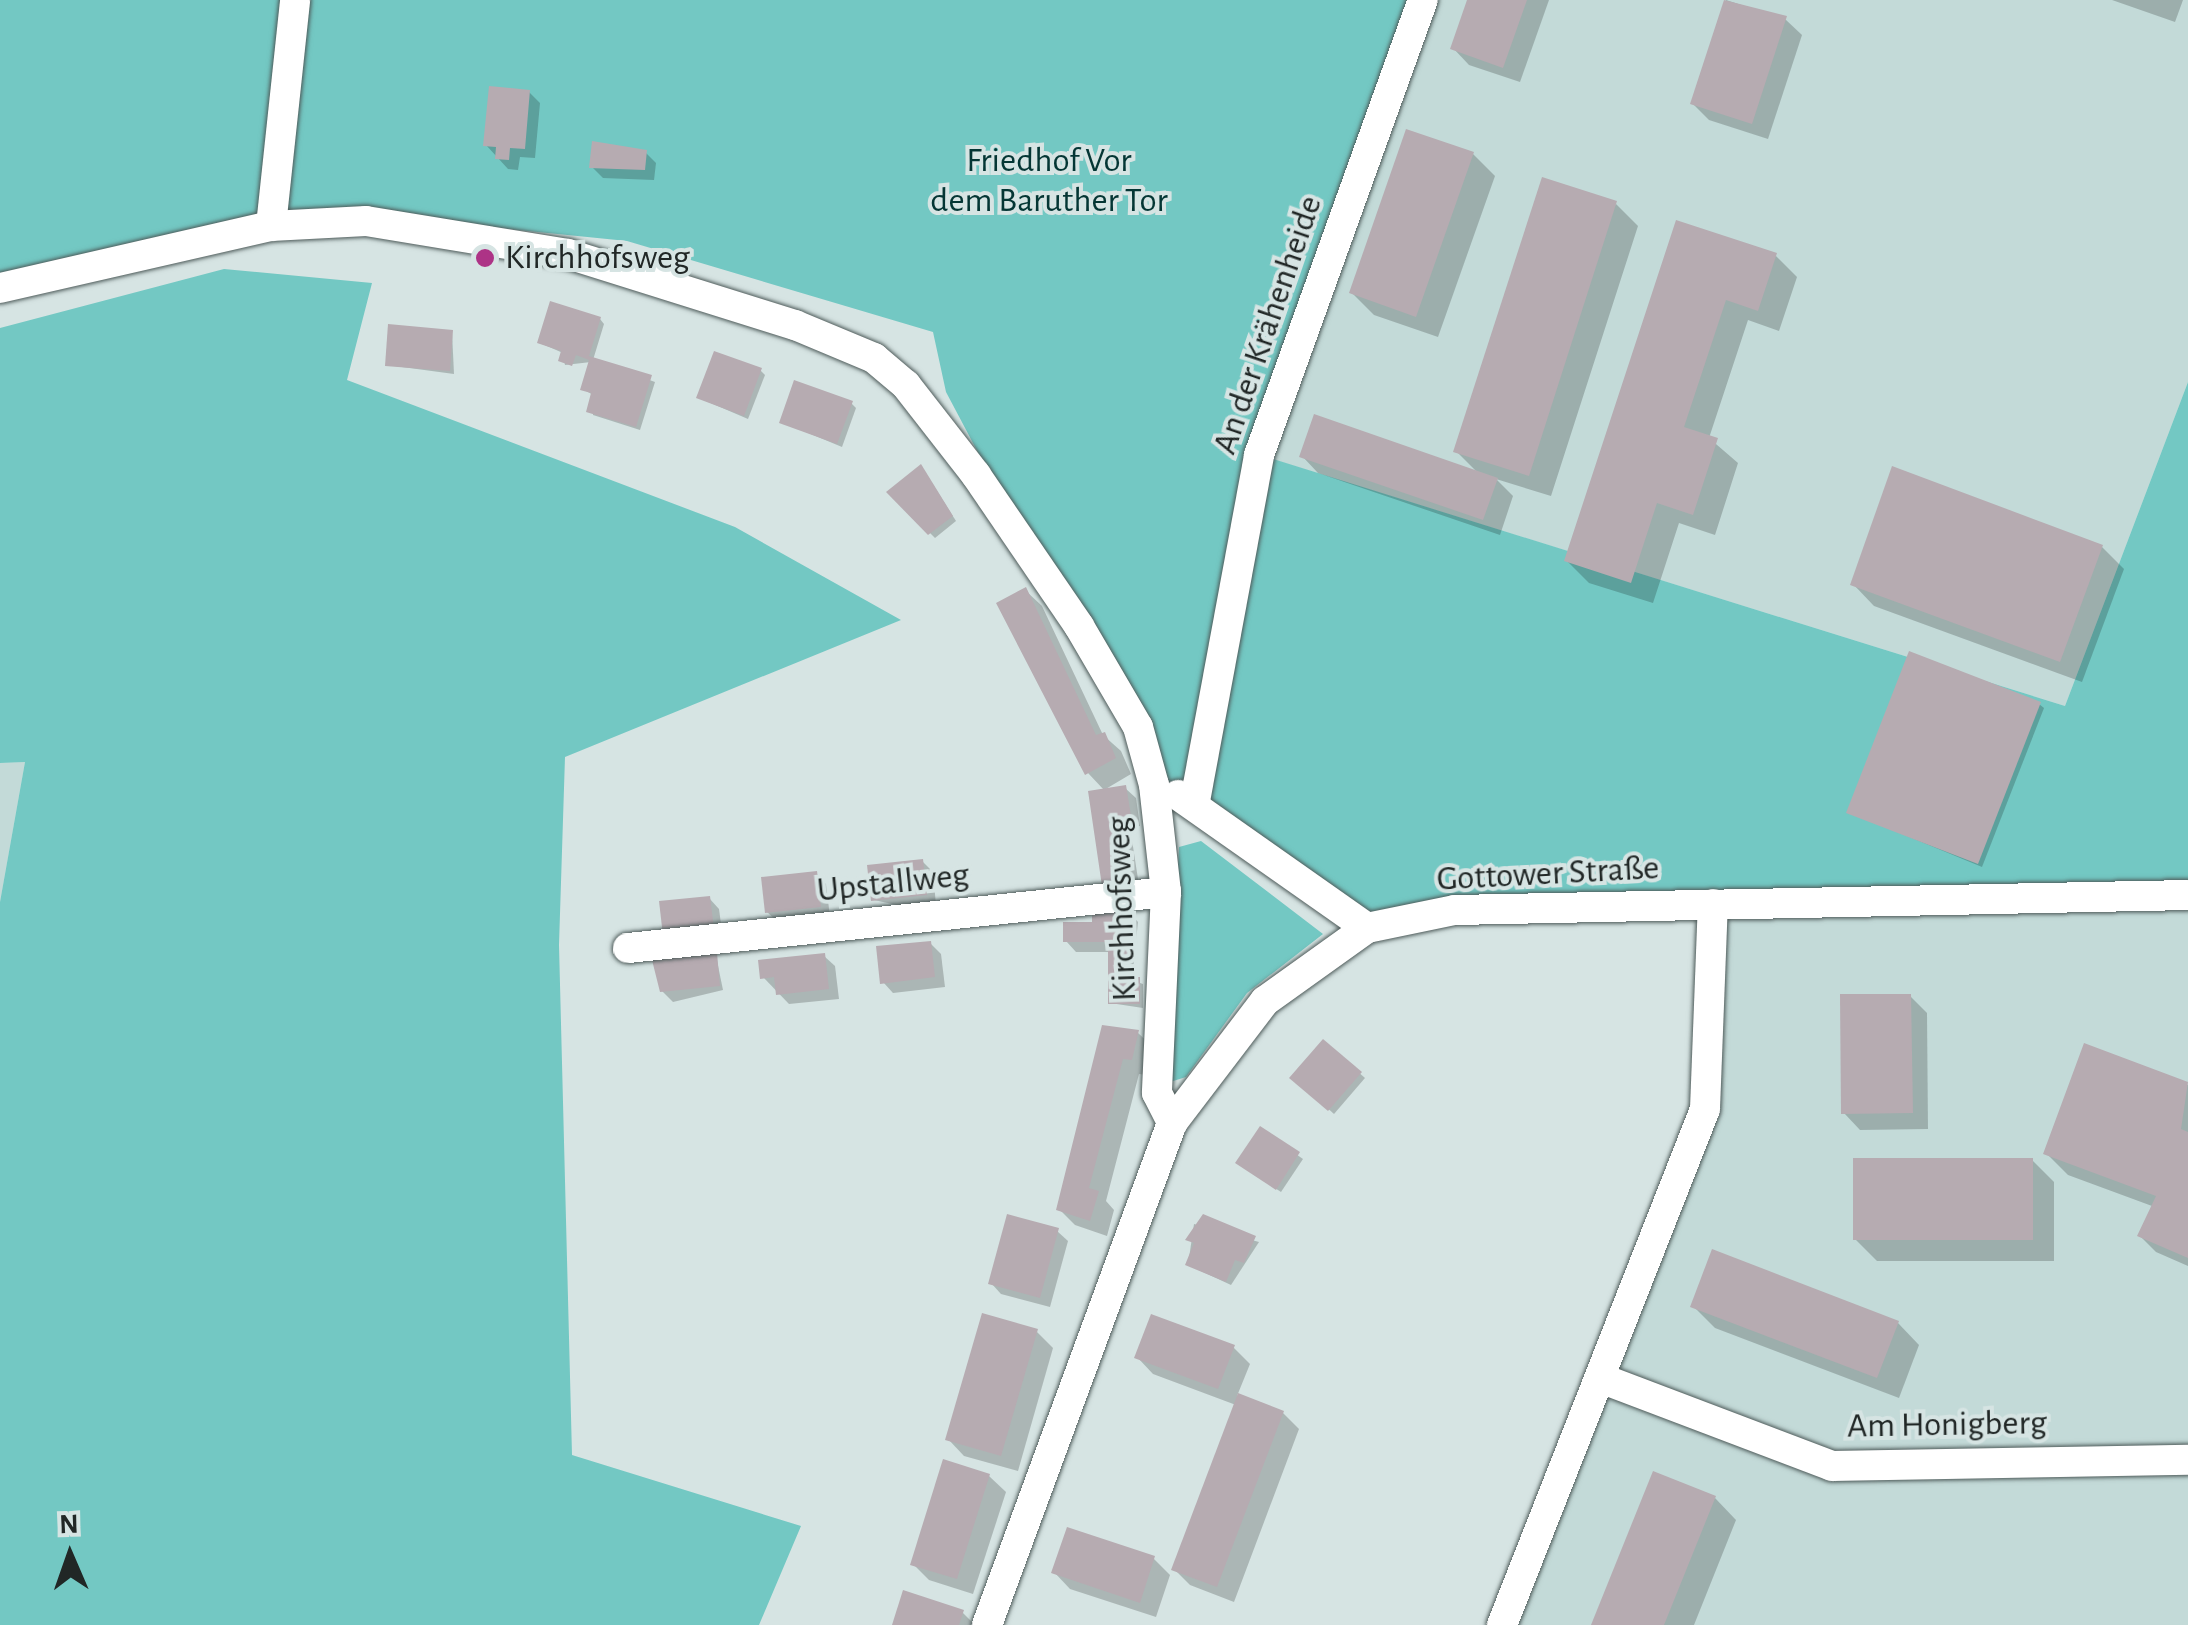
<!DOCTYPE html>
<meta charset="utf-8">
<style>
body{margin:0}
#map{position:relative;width:2188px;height:1625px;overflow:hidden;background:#d6e4e3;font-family:"Alegreya Sans",sans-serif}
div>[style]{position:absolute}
.built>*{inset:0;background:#c3dad8}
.green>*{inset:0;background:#73c8c3}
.shadow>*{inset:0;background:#0003}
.building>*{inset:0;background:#b6abb1}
.roads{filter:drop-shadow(0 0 2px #4e5b5a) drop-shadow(0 0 2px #4e5b5a)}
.minor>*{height:30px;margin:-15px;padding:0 15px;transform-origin:15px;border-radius:15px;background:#fff}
.dots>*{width:28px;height:28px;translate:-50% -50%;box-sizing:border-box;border:5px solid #d6e4e3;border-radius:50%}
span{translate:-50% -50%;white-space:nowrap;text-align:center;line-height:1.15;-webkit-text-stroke:8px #d6e4e3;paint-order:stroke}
.park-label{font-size:35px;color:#043634}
.poi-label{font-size:35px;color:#212726}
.left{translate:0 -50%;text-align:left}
.street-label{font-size:35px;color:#212726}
.north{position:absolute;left:20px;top:1505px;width:100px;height:100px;-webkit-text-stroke:8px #d6e4e3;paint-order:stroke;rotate:358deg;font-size:28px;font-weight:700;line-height:40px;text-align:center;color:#212726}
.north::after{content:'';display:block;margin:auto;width:35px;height:45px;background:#212726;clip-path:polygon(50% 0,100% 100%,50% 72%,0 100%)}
</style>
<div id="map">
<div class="built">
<div style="clip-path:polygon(1423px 0,2188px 0,2188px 382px,2065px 706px,1259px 455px)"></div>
<div style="clip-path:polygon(25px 762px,0 902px,0 763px)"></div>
<div style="clip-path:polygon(2188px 895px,2188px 1625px,1502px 1625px,1705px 1109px,1713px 904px)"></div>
</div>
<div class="green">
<div style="clip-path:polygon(0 0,1423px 0,1260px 455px,2065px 706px,2188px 382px,2188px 895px,1367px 928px,1154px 785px,946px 392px,933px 332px,627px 241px,397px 218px,0 285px)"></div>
<div style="clip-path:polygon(224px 269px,372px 283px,347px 380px,735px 527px,901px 620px,565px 757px,559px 945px,572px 1455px,801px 1526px,759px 1625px,0 1625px,0 902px,25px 762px,0 763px,0 328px)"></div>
<div style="clip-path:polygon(1201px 841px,1323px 934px,1247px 993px,1186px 1077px,1167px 1083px,1179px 847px)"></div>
</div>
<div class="shadow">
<div style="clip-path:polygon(1470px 0,1549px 0,1520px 82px,1469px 65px,1453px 48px)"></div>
<div style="clip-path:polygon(1726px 0,1785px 19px,1802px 35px,1768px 139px,1709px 120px,1693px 104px)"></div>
<div style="clip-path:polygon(2112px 0,2183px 0,2175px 22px)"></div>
<div style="clip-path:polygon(529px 92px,540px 103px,535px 158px,520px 157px,518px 170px,508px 169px,486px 145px)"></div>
<div style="clip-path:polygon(645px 152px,656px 163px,654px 180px,603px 178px,592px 167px)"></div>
<div style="clip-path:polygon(1473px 154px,1495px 176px,1438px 337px,1374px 315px,1352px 293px)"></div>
<div style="clip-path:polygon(1616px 204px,1638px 226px,1551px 496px,1496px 479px,1513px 496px,1500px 535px,1318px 473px,1302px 456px,1478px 473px,1456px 451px)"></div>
<div style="clip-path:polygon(1678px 223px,1775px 255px,1797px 277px,1779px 331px,1748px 320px,1709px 438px,1738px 463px,1715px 535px,1679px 523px,1653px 603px,1589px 583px,1567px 561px)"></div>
<div style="clip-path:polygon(600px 319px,604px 324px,593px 360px,655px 382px,640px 430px,593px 415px,593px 395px,583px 389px,591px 362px,565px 365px,563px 353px,540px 343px)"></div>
<div style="clip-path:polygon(452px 332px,454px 374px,387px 365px)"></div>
<div style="clip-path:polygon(760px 370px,765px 375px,748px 419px,699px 398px)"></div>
<div style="clip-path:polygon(851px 403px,856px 408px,842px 447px,782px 422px)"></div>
<div style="clip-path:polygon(925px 472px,956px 521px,935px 538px,889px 492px)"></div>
<div style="clip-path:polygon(2102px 547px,2124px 569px,2082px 682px,1874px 606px,1853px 584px)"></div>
<div style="clip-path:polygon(1025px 590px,1042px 606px,1103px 735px,1121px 751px,1131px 774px,1104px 790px,1088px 773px)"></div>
<div style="clip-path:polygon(2039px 704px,2044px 708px,1982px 867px,1849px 812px)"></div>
<div style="clip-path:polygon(1125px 788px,1136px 798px,1140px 826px,1130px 827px,1140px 892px,1115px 896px,1091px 793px)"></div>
<div style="clip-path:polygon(922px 861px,933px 872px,936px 905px,910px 908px,874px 900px)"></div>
<div style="clip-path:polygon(816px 873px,826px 884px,830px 917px,778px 922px,767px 912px)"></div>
<div style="clip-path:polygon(709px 898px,719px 909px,723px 939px,676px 945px)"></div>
<div style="clip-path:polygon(1128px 911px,1138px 922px,1132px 980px,1143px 984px,1143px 1008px,1110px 1003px,1110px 952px,1076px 952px,1066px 941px)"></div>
<div style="clip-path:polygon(930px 943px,941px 954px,945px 987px,893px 993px,883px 982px)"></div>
<div style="clip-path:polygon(716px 956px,723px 990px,673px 1002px,662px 991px)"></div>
<div style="clip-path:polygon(824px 956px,835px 966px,839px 999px,789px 1004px,763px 977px)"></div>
<div style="clip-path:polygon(1910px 996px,1927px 1013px,1928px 1129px,1860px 1130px,1844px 1113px)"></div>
<div style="clip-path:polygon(1104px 1027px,1137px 1032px,1154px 1048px,1148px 1075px,1139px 1074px,1106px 1201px,1114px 1210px,1107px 1236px,1075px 1225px,1059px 1209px)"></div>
<div style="clip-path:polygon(1324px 1042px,1365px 1078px,1334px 1114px,1293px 1077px)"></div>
<div style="clip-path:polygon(2086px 1047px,2188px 1085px,2188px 1266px,2156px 1252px,2140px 1236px,2152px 1206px,2068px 1175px,2046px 1153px)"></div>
<div style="clip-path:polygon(1260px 1129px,1303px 1159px,1281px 1192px,1243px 1167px)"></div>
<div style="clip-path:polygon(2032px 1160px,2054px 1182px,2054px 1261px,1877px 1261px,1855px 1239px)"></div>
<div style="clip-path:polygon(1194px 1224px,1259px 1242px,1231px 1285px,1188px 1265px)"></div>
<div style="clip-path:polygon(1057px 1231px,1068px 1241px,1050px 1307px,1001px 1294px,991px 1283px)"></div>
<div style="clip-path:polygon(1693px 1306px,1898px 1323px,1919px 1345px,1899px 1398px,1715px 1328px)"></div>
<div style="clip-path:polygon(1037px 1332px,1053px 1348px,1018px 1471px,964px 1456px,948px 1439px)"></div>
<div style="clip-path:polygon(1233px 1347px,1250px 1364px,1237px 1396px,1283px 1413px,1299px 1429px,1234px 1602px,1190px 1585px,1174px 1569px,1236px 1405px,1153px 1374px,1137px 1357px)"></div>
<div style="clip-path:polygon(989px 1476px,1006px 1492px,973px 1594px,929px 1580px,913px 1564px)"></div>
<div style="clip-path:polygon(1715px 1498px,1736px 1520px,1694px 1625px,1593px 1625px)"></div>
<div style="clip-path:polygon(1154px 1559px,1170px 1575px,1156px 1617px,1070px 1589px,1054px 1572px)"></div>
<div style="clip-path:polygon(963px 1613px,975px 1625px,894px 1625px)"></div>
</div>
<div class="building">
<div style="clip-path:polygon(1467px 0,1527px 0,1503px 68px,1450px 49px)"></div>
<div style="clip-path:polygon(1724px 0,1787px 16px,1752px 124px,1690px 104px)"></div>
<div style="clip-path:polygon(489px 86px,530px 90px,525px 149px,510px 148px,509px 160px,495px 159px,496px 147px,483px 146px)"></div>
<div style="clip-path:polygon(1406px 129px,1474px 152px,1416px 317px,1349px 293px)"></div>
<div style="clip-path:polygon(592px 141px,647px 150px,645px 170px,589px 168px)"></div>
<div style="clip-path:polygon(1542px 177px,1617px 201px,1529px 476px,1453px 452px)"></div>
<div style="clip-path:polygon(1676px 220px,1777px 253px,1758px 311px,1726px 300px,1684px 427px,1718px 438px,1693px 515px,1657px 503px,1631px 583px,1564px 561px)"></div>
<div style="clip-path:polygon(550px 301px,601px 317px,589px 356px,652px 375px,636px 427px,586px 412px,591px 393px,580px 390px,589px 360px,576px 355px,572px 366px,558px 361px,561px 351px,537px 343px)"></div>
<div style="clip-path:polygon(388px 324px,453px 330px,450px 371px,385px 366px)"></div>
<div style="clip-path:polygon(714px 351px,762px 368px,744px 416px,696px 398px)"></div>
<div style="clip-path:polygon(794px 380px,853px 401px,837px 444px,779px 423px)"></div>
<div style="clip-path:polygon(1314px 414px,1498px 478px,1483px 520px,1299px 457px)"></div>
<div style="clip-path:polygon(921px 464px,953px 516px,928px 535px,886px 492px)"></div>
<div style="clip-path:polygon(1892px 466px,2103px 545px,2060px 662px,1850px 585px)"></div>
<div style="clip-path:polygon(1026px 587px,1096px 735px,1105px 732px,1116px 758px,1085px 775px,996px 603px)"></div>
<div style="clip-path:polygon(1909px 651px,2041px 702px,1978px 864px,1846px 813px)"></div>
<div style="clip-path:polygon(1126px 785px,1131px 816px,1121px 817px,1131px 882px,1102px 886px,1088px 791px)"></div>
<div style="clip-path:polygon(923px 859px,927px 895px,871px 901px,867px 865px)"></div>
<div style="clip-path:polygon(817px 871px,821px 907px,765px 913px,761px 877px)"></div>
<div style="clip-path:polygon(710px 896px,714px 929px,663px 936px,659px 901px)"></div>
<div style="clip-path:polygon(1092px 909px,1129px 909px,1129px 977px,1140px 977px,1140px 1004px,1108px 1004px,1108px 942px,1063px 942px,1063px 922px,1092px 922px)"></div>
<div style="clip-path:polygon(931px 941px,935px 977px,880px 984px,876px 946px)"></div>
<div style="clip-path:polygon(717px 953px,720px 986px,660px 992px,652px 960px)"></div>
<div style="clip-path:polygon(825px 953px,829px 989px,776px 995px,774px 977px,760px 979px,758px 960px)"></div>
<div style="clip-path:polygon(1840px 994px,1911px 994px,1913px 1113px,1841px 1114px)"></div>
<div style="clip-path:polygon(1102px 1025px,1139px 1030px,1132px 1060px,1123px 1059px,1089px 1188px,1099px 1191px,1090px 1221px,1056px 1210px)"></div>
<div style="clip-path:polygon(1323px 1039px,1362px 1072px,1328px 1111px,1289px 1078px)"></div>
<div style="clip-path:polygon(2084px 1043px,2188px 1082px,2181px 1129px,2188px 1132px,2188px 1258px,2137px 1236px,2156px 1196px,2043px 1154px)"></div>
<div style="clip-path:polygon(1260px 1126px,1300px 1152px,1276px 1190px,1235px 1163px)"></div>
<div style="clip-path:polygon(1853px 1158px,2033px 1158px,2033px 1240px,1853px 1240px)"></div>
<div style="clip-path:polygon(1007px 1214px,1059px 1228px,1040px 1298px,988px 1284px)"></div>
<div style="clip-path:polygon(1203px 1214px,1256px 1236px,1244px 1263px,1235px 1260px,1226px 1282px,1185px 1265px,1194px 1243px,1185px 1240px)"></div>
<div style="clip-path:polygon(1712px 1249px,1899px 1321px,1877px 1378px,1690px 1307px)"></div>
<div style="clip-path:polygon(982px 1313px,1038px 1329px,1001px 1456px,945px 1440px)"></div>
<div style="clip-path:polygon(1151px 1314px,1235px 1345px,1218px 1389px,1134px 1358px)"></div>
<div style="clip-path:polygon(1238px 1393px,1284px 1411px,1217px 1587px,1171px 1570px)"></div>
<div style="clip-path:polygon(943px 1459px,990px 1474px,957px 1579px,910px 1565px)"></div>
<div style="clip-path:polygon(1653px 1471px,1716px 1496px,1664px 1625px,1591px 1625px)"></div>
<div style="clip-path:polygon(1067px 1527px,1155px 1556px,1140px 1603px,1051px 1573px)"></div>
<div style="clip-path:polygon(903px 1590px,964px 1610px,959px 1625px,892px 1625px)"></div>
</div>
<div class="roads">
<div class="minor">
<div style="left:271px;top:226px;width:227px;rotate:-83.9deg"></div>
<div style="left:0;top:288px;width:278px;rotate:-12.9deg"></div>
<div style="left:271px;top:226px;width:95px;rotate:-3deg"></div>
<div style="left:366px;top:221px;width:205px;rotate:9.3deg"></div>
<div style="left:568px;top:254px;width:238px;rotate:17.4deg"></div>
<div style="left:795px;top:325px;width:86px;rotate:22.7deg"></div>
<div style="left:874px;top:358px;width:42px;rotate:40.2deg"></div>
<div style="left:906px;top:385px;width:114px;rotate:52.1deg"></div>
<div style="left:976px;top:475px;width:183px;rotate:55.7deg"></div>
<div style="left:1079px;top:626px;width:117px;rotate:59.7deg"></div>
<div style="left:1138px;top:727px;width:60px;rotate:74.6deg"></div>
<div style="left:1154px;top:785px;width:108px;rotate:83.6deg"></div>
<div style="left:1166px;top:892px;width:201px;rotate:92.6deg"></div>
<div style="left:1157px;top:1093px;width:34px;rotate:63deg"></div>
<div style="left:1178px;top:795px;width:231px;rotate:35.1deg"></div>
<div style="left:1195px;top:801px;width:352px;rotate:-79.5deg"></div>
<div style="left:1259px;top:455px;width:484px;rotate:-70.2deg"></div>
<div style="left:628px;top:948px;width:541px;rotate:-5.94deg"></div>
<div style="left:1603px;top:1379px;width:245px;rotate:20.8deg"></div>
<div style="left:1832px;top:1466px;width:356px;rotate:-1deg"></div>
<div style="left:987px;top:1625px;width:535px;rotate:-69.77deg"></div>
<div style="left:1172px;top:1123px;width:153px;rotate:-52.7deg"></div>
<div style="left:1265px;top:1001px;width:125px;rotate:-35.6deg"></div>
<div style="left:1367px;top:928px;width:90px;rotate:-11.6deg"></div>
<div style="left:1455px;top:910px;width:733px;rotate:-1.17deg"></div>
<div style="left:1502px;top:1625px;width:554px;rotate:-68.52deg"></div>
<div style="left:1705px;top:1109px;width:205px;rotate:-87.8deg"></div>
</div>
</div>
<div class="dots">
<div style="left:485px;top:258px;background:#ad3386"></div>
</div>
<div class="park-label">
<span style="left:1049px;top:181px">Friedhof Vor<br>dem Baruther Tor</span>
</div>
<div class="poi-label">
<span class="left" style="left:505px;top:258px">Kirchhofsweg</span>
</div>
<div class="street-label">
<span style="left:1268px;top:325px;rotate:-71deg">An der Krähenheide</span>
<span style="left:1548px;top:874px;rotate:-3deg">Gottower Straße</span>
<span style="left:893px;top:883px;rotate:-6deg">Upstallweg</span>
<span style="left:1122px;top:909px;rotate:-92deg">Kirchhofsweg</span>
<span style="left:1947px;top:1425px;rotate:-1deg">Am Honigberg</span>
</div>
<div class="north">N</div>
</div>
